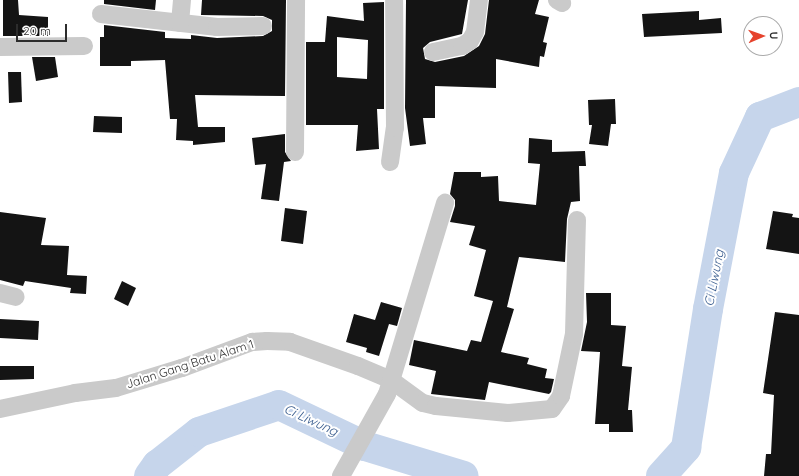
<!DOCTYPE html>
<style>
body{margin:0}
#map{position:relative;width:799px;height:476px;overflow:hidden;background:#fff;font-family:Quicksand,sans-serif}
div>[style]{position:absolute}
.river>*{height:30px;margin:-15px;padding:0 15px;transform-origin:15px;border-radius:15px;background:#c6d5eb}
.building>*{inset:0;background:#141414}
.minor>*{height:18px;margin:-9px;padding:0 9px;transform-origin:9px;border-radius:9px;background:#cacaca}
span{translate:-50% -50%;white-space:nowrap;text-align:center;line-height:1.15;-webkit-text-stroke:4px #fff;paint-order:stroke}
.street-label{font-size:12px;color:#2d2d2d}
.water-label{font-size:13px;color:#3b5e8f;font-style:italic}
.north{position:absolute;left:743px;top:16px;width:40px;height:40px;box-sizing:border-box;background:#fff;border:1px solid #ababab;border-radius:50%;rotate:88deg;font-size:11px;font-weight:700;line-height:16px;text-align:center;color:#2d2d2d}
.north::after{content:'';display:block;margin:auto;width:14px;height:18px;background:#e6432d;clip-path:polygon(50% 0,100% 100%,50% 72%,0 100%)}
.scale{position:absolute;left:16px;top:24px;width:51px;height:18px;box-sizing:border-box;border:2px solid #2d2d2d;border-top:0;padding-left:5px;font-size:12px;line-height:14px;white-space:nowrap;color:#2d2d2d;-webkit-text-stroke:3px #fff;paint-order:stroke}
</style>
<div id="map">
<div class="river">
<div style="left:149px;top:476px;width:14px;rotate:-54deg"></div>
<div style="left:157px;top:465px;width:53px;rotate:-38.2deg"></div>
<div style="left:199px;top:432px;width:84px;rotate:-18.6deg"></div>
<div style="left:279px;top:405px;width:95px;rotate:25.5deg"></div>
<div style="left:365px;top:446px;width:103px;rotate:16.9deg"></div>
<div style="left:661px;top:476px;width:38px;rotate:-48deg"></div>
<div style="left:686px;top:448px;width:141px;rotate:-81deg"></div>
<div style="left:708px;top:309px;width:138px;rotate:-79.2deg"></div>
<div style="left:734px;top:173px;width:62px;rotate:-65.1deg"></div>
<div style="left:760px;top:117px;width:42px;rotate:-21deg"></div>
</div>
<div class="building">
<div style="clip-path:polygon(3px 0,18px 0,19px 15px,48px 17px,48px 36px,3px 36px)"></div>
<div style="clip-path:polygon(104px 0,156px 0,155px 10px,104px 4px)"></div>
<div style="clip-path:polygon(202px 0,286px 0,285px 96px,195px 95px,198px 127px,225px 127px,225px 142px,193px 145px,193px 141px,176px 140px,177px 119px,170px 119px,165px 60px,131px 61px,131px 66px,100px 66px,100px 37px,104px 37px,104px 25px,165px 32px,165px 38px,191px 39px,191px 35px,217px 38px,263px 36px,272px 31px,272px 20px,263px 16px,201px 15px)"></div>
<div style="clip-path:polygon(406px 0,468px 0,462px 34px,430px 42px,423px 48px,425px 59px,435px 62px,464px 56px,479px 46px,485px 34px,489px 0,539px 0,535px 14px,549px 17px,543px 42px,547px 43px,544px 57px,540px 56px,539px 67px,496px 59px,496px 88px,435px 86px,435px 118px,423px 118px,426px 144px,410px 146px,405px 108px)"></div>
<div style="clip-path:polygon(evenodd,384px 2px,384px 109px,377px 109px,379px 149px,356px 151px,358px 125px,306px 125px,306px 42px,325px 42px,327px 16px,364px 21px,363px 3px,384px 2px,337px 37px,368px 40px,367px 79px,337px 77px,337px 37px)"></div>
<div style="clip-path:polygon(699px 11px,699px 20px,721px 18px,722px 33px,644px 37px,642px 14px)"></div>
<div style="clip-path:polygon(32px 57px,55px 57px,58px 77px,36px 81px)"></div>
<div style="clip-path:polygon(8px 72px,21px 72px,22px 102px,9px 103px)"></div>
<div style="clip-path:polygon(615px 99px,616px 124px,611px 124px,608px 146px,589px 144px,592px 125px,589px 125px,588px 100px)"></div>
<div style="clip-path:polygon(94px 116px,122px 117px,122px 133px,93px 132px)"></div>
<div style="clip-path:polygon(285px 134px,285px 152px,291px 161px,284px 162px,279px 201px,261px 199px,266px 164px,255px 165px,252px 138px)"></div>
<div style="clip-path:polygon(529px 138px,552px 140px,552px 152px,585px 151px,586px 166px,579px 166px,580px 201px,571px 202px,567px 219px,565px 262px,519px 257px,507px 307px,514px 309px,501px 352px,529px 358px,527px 364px,547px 369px,545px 378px,554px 379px,551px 392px,549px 394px,489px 382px,485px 400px,431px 394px,436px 371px,409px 365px,414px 340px,467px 351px,471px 340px,481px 342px,493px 301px,474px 296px,486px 250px,469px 245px,475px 226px,450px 222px,455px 206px,455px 200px,450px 194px,454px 172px,481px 172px,481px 177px,498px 176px,499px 201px,536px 205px,540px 164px,528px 163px)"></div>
<div style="clip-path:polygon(285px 208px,307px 211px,303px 244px,281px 241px)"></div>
<div style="clip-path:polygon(773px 211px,793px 214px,792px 217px,799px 218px,799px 254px,766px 249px)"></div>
<div style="clip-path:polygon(0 212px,46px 218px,41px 245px,69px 246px,67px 275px,87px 276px,86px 294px,70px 293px,71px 288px,25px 281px,23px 286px,0 280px)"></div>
<div style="clip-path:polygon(122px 281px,136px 288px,128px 306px,114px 299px)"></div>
<div style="clip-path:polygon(586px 293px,611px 293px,611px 325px,626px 326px,622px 366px,632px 367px,628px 410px,632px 410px,633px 432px,609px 432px,609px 424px,595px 424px,600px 352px,581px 351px,587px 322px)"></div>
<div style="clip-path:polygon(381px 302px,402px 308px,397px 326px,389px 324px,379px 356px,366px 352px,367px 348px,346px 342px,354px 314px,375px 320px)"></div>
<div style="clip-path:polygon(775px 312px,799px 315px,799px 476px,764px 476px,766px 454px,771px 454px,774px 395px,763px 393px)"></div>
<div style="clip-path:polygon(0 319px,39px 321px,38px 340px,0 338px)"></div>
<div style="clip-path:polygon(0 366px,34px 366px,34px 379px,0 380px)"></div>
</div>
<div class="minor">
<div style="left:557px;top:0;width:6px;rotate:31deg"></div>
<div style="left:101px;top:14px;width:117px;rotate:6.4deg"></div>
<div style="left:217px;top:27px;width:46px;rotate:-1.2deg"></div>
<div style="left:180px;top:23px;width:23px;rotate:-85deg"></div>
<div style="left:0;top:47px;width:84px;rotate:-0.7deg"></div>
<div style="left:433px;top:52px;width:30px;rotate:-12deg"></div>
<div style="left:462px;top:46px;width:9px;rotate:-32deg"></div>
<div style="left:470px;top:41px;width:10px;rotate:-61deg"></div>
<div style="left:475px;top:32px;width:32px;rotate:-83deg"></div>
<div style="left:295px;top:152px;width:152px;rotate:-89.6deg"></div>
<div style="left:390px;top:162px;width:34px;rotate:-82deg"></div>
<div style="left:395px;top:128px;width:128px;rotate:-90.4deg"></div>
<div style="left:0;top:293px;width:16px;rotate:14deg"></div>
<div style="left:0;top:409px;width:77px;rotate:-12deg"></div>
<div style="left:75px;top:393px;width:41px;rotate:-7deg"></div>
<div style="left:116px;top:388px;width:69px;rotate:-16.9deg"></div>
<div style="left:182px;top:368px;width:75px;rotate:-20.4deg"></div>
<div style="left:252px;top:342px;width:15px;rotate:-4deg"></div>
<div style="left:267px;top:341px;width:23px;rotate:2deg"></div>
<div style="left:290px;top:342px;width:72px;rotate:19.4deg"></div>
<div style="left:358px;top:366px;width:36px;rotate:23deg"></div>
<div style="left:391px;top:380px;width:39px;rotate:36deg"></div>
<div style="left:423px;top:403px;width:13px;rotate:13deg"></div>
<div style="left:436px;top:406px;width:72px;rotate:5.6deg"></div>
<div style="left:508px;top:413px;width:44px;rotate:-5.2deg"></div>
<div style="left:552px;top:409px;width:16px;rotate:-55deg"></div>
<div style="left:561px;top:396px;width:63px;rotate:-78.2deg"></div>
<div style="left:574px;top:334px;width:114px;rotate:-88.5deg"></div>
<div style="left:341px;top:476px;width:94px;rotate:-60.7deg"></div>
<div style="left:387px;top:394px;width:200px;rotate:-73.1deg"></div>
</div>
<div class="street-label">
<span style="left:190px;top:364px;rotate:-18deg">Jalan Gang Batu Alam 1</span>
</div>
<div class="water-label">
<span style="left:714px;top:278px;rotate:-79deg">Ci Liwung</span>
<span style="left:311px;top:420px;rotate:25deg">Ci Liwung</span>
</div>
<div class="north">U</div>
<div class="scale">20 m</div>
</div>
